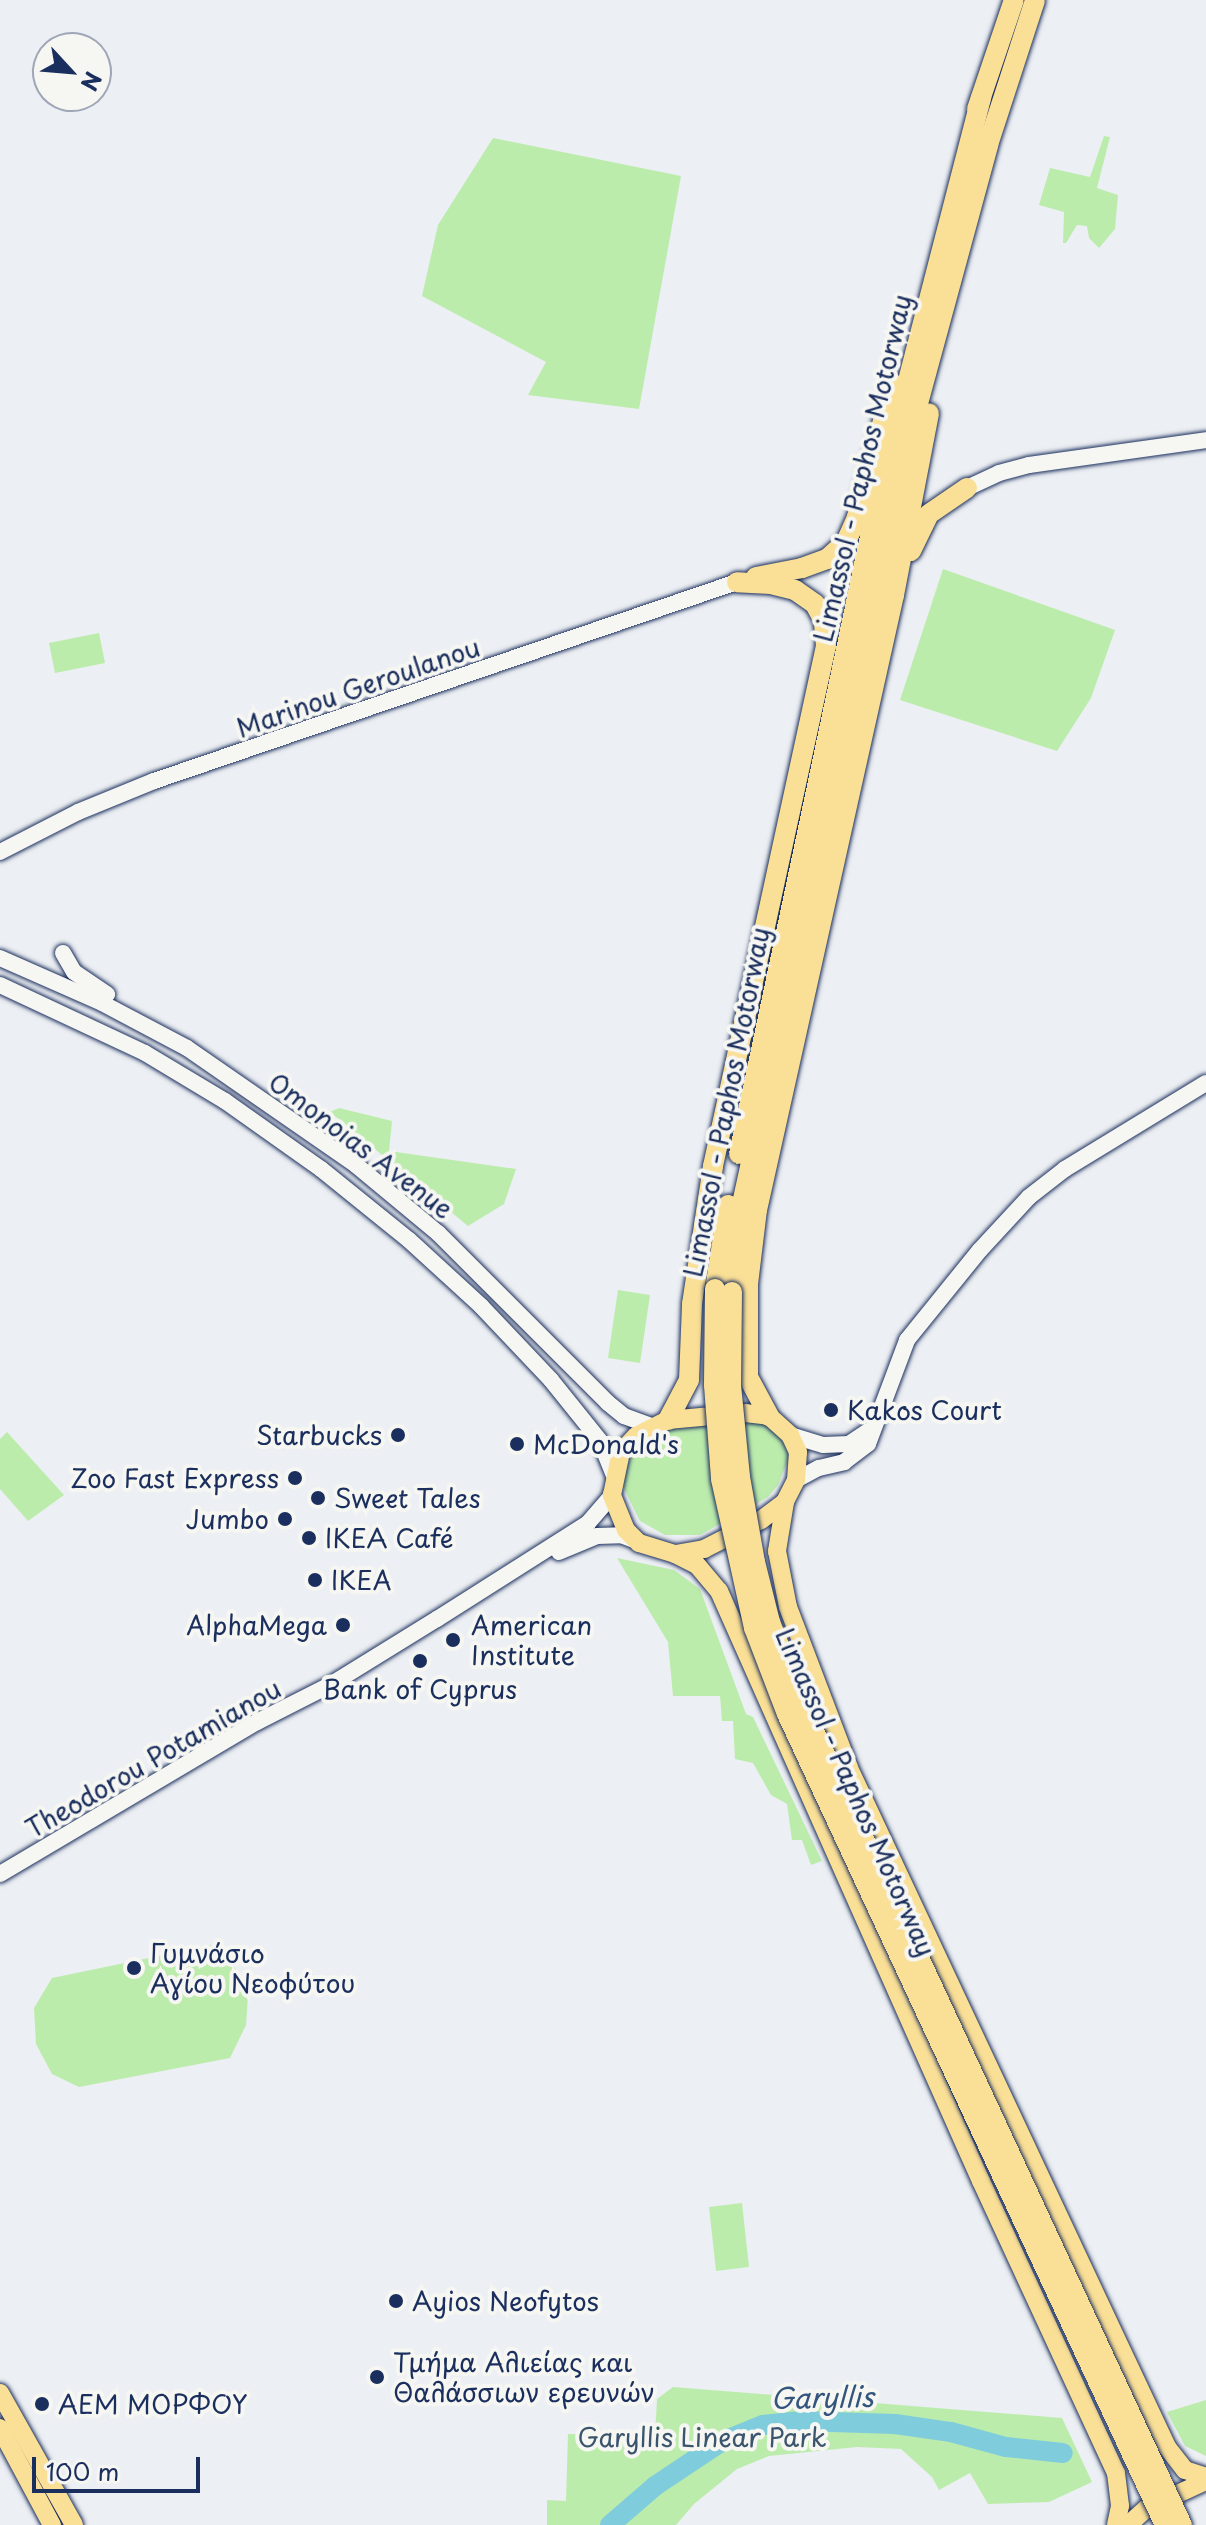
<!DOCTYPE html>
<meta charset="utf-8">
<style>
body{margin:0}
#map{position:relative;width:1206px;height:2525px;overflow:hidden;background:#eceff3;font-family:"Playpen Sans",sans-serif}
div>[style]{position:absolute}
.green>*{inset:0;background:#bcecac}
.river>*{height:20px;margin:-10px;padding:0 10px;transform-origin:10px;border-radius:10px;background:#7fccdd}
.roads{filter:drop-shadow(0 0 2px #1b2f5e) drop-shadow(0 0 2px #1b2f5e)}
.secondary>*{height:16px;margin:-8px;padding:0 8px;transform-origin:8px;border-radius:8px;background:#f6f6f2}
.primary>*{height:18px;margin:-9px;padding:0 9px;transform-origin:9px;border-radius:9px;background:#fadf96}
.highway>*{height:20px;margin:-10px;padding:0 10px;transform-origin:10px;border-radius:10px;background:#fadf96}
.bridges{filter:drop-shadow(0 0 2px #1b2f5e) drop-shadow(0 0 2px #1b2f5e)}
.highway-bridge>*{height:20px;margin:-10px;padding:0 10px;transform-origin:10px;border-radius:10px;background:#fadf96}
.dots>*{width:22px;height:22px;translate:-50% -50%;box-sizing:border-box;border:4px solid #f6f6f2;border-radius:50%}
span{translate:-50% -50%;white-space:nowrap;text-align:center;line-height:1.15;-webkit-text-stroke:8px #f6f6f2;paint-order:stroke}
.street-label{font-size:26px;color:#1b2f5e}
.poi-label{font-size:26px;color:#1b2f5e}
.left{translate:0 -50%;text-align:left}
.right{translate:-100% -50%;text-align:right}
.park-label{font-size:26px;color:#3b556e}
.water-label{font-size:28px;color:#34567e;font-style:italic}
.north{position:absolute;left:32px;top:32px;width:80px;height:80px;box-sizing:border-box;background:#f6f6f2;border:2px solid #9ea6b7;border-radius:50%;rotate:116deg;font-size:22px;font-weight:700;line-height:32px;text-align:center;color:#1b2f5e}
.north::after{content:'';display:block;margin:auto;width:28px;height:36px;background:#1b2f5e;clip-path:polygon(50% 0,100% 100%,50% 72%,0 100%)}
.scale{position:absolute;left:32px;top:2457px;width:168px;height:36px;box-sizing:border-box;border:4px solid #1b2f5e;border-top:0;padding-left:10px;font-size:24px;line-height:28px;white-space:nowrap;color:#1b2f5e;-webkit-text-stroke:6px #f6f6f2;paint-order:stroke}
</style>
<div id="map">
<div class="green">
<div style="clip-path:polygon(1104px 136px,1110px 137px,1097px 188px,1118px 195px,1115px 229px,1099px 248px,1089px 238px,1087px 226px,1077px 225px,1066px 243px,1063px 243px,1064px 212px,1039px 205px,1050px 168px,1090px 177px)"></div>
<div style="clip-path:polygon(493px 138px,681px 176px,639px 409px,528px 395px,546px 362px,422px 296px,438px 225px)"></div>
<div style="clip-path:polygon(943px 569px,1115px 630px,1091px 698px,1057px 751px,900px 700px)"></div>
<div style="clip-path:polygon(99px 633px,105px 663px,55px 673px,49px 643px)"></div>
<div style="clip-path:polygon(339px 1108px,392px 1121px,389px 1151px,516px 1169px,504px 1204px,468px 1226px,330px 1112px)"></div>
<div style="clip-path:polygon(618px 1290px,650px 1295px,640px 1363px,608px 1358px)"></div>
<div style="clip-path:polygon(762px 1420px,784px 1440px,789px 1457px,778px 1485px,768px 1497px,700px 1535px,665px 1535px,640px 1521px,624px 1489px,624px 1473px,636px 1445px,668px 1424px)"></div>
<div style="clip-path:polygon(7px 1432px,64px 1495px,28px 1521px,0 1489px,0 1439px)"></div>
<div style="clip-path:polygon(617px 1558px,674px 1570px,700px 1589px,746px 1714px,753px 1717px,822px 1861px,811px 1865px,802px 1840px,792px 1840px,787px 1804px,771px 1795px,753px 1763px,735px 1759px,733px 1721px,722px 1721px,720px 1696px,673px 1696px,668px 1642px)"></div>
<div style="clip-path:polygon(212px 1945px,236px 1969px,248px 1996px,246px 2025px,230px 2058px,79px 2087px,52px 2074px,36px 2044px,34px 2008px,52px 1978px)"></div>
<div style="clip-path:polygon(742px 2203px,749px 2267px,716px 2271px,709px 2207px)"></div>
<div style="clip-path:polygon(673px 2387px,1062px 2418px,1092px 2482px,1049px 2502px,988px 2504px,970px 2473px,939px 2490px,932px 2477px,901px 2449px,857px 2447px,769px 2456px,737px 2469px,694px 2504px,676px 2525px,547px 2525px,547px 2500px,566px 2501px,568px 2434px,655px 2436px,657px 2399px)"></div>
<div style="clip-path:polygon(1206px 2400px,1206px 2456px,1185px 2446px,1167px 2412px)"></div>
</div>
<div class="river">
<div style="left:610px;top:2525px;width:60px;rotate:-40.9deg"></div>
<div style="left:655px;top:2486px;width:79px;rotate:-33.7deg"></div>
<div style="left:721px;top:2442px;width:45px;rotate:-22deg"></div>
<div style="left:763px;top:2425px;width:36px;rotate:-6deg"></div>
<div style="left:799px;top:2421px;width:96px;rotate:1.8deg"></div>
<div style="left:895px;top:2424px;width:57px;rotate:8.1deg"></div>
<div style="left:951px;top:2432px;width:57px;rotate:15.3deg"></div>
<div style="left:1006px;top:2447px;width:57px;rotate:6deg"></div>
</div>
<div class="roads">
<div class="secondary">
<div style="left:967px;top:488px;width:35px;rotate:-25deg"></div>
<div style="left:999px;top:473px;width:31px;rotate:-15deg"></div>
<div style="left:1029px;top:465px;width:179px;rotate:-8deg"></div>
<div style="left:0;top:852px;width:88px;rotate:-27.1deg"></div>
<div style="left:78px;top:812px;width:82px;rotate:-22.2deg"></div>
<div style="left:154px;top:781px;width:616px;rotate:-18.85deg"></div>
<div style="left:63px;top:953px;width:22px;rotate:60deg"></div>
<div style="left:74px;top:972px;width:40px;rotate:34deg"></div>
<div style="left:0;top:958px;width:111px;rotate:23.8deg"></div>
<div style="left:102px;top:1003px;width:96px;rotate:27.9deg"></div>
<div style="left:187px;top:1048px;width:206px;rotate:34.7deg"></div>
<div style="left:356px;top:1165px;width:107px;rotate:39.7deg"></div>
<div style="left:438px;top:1233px;width:240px;rotate:45deg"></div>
<div style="left:608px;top:1403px;width:21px;rotate:39deg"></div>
<div style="left:624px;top:1416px;width:29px;rotate:20deg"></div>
<div style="left:0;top:985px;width:160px;rotate:25.1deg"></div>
<div style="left:145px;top:1053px;width:93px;rotate:31deg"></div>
<div style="left:225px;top:1101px;width:118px;rotate:35.3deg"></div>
<div style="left:321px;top:1169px;width:113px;rotate:38.9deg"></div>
<div style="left:409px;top:1240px;width:98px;rotate:42.5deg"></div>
<div style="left:481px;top:1306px;width:102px;rotate:46.6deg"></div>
<div style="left:551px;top:1380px;width:78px;rotate:51.2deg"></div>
<div style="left:600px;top:1441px;width:37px;rotate:68deg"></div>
<div style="left:790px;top:1435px;width:34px;rotate:17deg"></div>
<div style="left:823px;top:1445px;width:26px;rotate:-2deg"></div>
<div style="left:849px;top:1444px;width:23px;rotate:-34deg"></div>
<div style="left:796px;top:1480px;width:26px;rotate:-28deg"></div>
<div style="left:819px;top:1468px;width:26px;rotate:-13deg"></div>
<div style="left:844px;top:1462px;width:30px;rotate:-37deg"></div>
<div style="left:868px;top:1444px;width:111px;rotate:-69.4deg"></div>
<div style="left:907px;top:1340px;width:116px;rotate:-51deg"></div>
<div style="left:980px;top:1250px;width:72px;rotate:-47.2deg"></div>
<div style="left:1029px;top:1197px;width:46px;rotate:-37.9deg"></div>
<div style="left:1065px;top:1169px;width:165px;rotate:-31.4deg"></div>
<div style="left:559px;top:1552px;width:41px;rotate:-22.8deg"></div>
<div style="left:597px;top:1536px;width:24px;rotate:-2deg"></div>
<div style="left:621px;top:1535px;width:19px;rotate:21deg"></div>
<div style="left:0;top:1874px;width:299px;rotate:-30.6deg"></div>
<div style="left:257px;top:1722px;width:82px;rotate:-26.9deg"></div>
<div style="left:330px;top:1685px;width:126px;rotate:-31.7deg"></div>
<div style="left:437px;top:1619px;width:179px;rotate:-32.4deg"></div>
<div style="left:588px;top:1523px;width:37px;rotate:-49deg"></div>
</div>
<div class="primary">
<div style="left:745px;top:1413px;width:24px;rotate:7deg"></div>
<div style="left:769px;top:1416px;width:28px;rotate:42deg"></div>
<div style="left:790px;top:1435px;width:19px;rotate:65deg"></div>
<div style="left:798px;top:1452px;width:28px;rotate:94deg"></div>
<div style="left:796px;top:1480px;width:25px;rotate:117deg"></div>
<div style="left:785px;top:1502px;width:30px;rotate:143deg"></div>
<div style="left:761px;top:1520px;width:64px;rotate:153deg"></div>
<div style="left:704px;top:1549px;width:29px;rotate:170deg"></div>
<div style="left:675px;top:1554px;width:38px;rotate:-163deg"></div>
<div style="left:639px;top:1543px;width:18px;rotate:-135deg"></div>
<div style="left:626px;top:1530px;width:38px;rotate:-112deg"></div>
<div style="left:612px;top:1495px;width:44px;rotate:-78.2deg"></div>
<div style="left:621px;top:1452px;width:22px;rotate:-47deg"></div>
<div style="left:636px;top:1436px;width:36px;rotate:-27deg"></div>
<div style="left:668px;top:1420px;width:77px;rotate:-5.2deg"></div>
<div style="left:785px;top:1502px;width:50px;rotate:99.3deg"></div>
<div style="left:777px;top:1551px;width:57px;rotate:78.9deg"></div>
<div style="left:788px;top:1607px;width:172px;rotate:69.2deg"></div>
<div style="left:849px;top:1768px;width:750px;rotate:64.9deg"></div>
<div style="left:1167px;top:2447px;width:29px;rotate:52deg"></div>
<div style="left:1185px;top:2470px;width:22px;rotate:18deg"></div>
<div style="left:675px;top:1554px;width:25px;rotate:27deg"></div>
<div style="left:697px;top:1565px;width:34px;rotate:50deg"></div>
<div style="left:719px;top:1591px;width:646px;rotate:66.06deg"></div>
<div style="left:981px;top:2181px;width:322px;rotate:65.2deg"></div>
<div style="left:1116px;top:2473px;width:33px;rotate:83deg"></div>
<div style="left:1120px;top:2506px;width:19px;rotate:102deg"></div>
<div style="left:0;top:2393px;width:151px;rotate:60.7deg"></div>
<div style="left:0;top:2428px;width:110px;rotate:61.8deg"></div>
<div style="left:1128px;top:2525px;width:25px;rotate:-42deg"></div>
<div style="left:1147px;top:2508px;width:65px;rotate:-24.6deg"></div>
</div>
<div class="highway">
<div style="left:977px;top:109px;width:115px;rotate:-71.3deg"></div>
<div style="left:911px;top:551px;width:41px;rotate:-64.1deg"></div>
<div style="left:929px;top:514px;width:46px;rotate:-34.4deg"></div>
<div style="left:756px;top:577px;width:47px;rotate:-11.1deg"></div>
<div style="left:802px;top:568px;width:27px;rotate:-20deg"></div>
<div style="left:827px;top:559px;width:25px;rotate:-42deg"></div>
<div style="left:846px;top:542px;width:27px;rotate:-66deg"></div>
<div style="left:857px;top:517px;width:138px;rotate:-74.9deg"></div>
<div style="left:739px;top:1154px;width:684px;rotate:-78.02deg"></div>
<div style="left:881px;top:485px;width:400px;rotate:-75.5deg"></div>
<div style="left:715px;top:1289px;width:85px;rotate:-81.2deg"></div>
<div style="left:732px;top:1292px;width:70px;rotate:-85.1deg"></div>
<div style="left:738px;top:1222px;width:819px;rotate:-77.66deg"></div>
<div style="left:913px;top:422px;width:287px;rotate:-74.8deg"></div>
<div style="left:988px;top:145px;width:152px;rotate:-72deg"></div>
<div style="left:769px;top:1416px;width:44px;rotate:-118.3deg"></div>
<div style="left:748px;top:1377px;width:93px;rotate:-90deg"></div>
<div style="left:748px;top:1284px;width:75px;rotate:-83.1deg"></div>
<div style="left:757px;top:1210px;width:630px;rotate:-77.44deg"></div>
<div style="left:894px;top:595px;width:185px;rotate:-79.1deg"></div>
<div style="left:668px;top:1420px;width:45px;rotate:-62.3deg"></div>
<div style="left:689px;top:1380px;width:76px;rotate:-87.7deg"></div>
<div style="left:692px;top:1304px;width:140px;rotate:-81.3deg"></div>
<div style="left:713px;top:1166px;width:532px;rotate:-77.74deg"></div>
<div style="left:826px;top:646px;width:25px;rotate:-95deg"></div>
<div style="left:824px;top:621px;width:19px;rotate:-118deg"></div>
<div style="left:815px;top:604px;width:24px;rotate:-145deg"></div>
<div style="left:795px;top:590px;width:25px;rotate:-166deg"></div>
<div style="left:771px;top:584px;width:34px;rotate:-177deg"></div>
</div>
</div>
<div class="bridges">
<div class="highway-bridge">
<div style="left:715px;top:1289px;width:96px;rotate:90.6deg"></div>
<div style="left:714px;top:1385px;width:94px;rotate:85.7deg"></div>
<div style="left:721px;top:1479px;width:153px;rotate:77.5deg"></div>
<div style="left:754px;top:1628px;width:92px;rotate:69deg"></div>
<div style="left:787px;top:1714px;width:895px;rotate:65.01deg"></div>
<div style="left:732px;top:1292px;width:93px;rotate:90.6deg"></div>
<div style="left:731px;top:1385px;width:92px;rotate:84.4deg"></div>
<div style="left:740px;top:1477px;width:86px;rotate:80deg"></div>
<div style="left:755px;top:1562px;width:62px;rotate:76deg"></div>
<div style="left:770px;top:1622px;width:89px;rotate:68.9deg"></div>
<div style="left:802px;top:1705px;width:904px;rotate:65.14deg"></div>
</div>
</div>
<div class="dots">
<div style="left:831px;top:1410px;background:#1b2f5e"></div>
<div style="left:398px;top:1435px;background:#1b2f5e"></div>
<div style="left:517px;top:1444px;background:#1b2f5e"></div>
<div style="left:295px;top:1478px;background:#1b2f5e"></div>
<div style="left:318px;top:1498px;background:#1b2f5e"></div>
<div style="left:285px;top:1519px;background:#1b2f5e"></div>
<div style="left:309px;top:1538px;background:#1b2f5e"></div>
<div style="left:315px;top:1580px;background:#1b2f5e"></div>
<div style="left:343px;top:1625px;background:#1b2f5e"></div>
<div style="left:453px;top:1640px;background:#1b2f5e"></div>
<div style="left:420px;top:1661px;background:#1b2f5e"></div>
<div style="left:134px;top:1968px;background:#1b2f5e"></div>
<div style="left:396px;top:2301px;background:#1b2f5e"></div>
<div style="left:377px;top:2377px;background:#1b2f5e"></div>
<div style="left:42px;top:2404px;background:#1b2f5e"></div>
</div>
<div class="street-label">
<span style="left:862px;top:468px;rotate:-77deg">Limassol - Paphos Motorway</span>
<span style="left:358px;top:687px;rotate:-19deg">Marinou Geroulanou</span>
<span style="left:726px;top:1102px;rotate:-79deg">Limassol - Paphos Motorway</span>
<span style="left:361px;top:1145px;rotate:37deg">Omonoias Avenue</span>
<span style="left:153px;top:1758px;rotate:-30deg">Theodorou Potamianou</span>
<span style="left:856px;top:1792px;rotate:66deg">Limassol - Paphos Motorway</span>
</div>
<div class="poi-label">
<span class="left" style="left:847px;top:1410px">Kakos Court</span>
<span class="right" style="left:382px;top:1435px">Starbucks</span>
<span class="left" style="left:533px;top:1444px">McDonald's</span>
<span class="right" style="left:279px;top:1478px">Zoo Fast Express</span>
<span class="left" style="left:334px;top:1498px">Sweet Tales</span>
<span class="right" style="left:269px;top:1519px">Jumbo</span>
<span class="left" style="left:325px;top:1538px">IKEA Café</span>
<span class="left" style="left:331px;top:1580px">IKEA</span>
<span class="right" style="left:327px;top:1625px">AlphaMega</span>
<span class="left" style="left:471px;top:1640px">American<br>Institute</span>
<span style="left:420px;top:1689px">Bank of Cyprus</span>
<span class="left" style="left:150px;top:1968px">Γυμνάσιο<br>Αγίου Νεοφύτου</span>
<span class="left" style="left:412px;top:2301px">Ayios Neofytos</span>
<span class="left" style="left:393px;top:2377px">Τμήμα Αλιείας και<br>Θαλάσσιων ερευνών</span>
<span class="left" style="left:58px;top:2404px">ΑΕΜ ΜΟΡΦΟΥ</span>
</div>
<div class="park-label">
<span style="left:702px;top:2437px">Garyllis Linear Park</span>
</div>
<div class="water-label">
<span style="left:822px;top:2397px;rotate:-1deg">Garyllis</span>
</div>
<div class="north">N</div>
<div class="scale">100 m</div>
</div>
